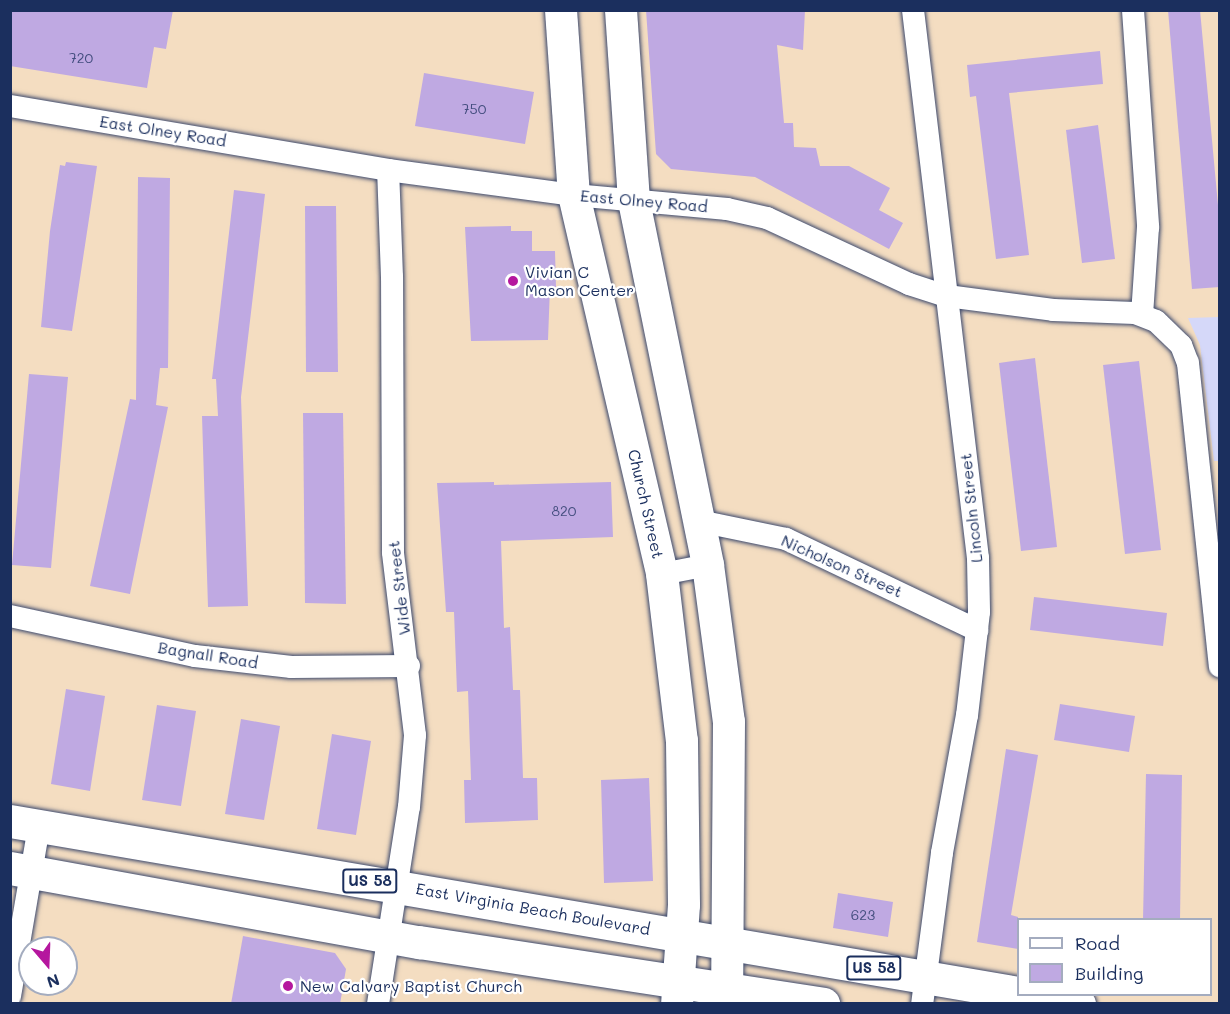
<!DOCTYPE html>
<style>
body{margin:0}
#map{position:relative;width:1230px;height:1014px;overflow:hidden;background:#f4ddc1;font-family:Mali,sans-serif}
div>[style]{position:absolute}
.built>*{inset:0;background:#d5d8f9}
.building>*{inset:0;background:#bfa9e2}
.roads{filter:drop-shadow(0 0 2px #3c496d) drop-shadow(0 0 2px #3c496d)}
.minor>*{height:22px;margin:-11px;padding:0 11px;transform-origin:11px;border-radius:11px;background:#fff}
.secondary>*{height:32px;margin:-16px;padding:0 16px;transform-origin:16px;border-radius:16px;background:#fff}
.primary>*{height:33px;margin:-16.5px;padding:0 16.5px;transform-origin:16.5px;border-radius:16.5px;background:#fff}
.dots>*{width:16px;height:16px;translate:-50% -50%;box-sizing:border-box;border:3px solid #fff;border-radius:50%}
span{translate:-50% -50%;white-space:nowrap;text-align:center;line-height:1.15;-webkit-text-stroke:4.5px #fff;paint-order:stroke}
.number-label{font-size:14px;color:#444e7f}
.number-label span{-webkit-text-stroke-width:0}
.shield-label span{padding:2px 4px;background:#fff;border:2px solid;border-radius:4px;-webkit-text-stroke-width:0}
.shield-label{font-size:15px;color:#1b2f5e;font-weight:700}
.street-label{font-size:16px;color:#1b2f5e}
.poi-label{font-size:16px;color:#1b2f5e}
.left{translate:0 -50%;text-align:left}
.frame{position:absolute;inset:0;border:12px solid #1b2f5e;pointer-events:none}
.legend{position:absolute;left:1017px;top:918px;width:195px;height:78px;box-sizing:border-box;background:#fff;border:2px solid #a4acbf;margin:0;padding:8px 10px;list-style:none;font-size:18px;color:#1b2f5e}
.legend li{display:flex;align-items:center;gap:12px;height:30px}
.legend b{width:30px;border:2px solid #a4acbf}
.north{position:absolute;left:18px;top:936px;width:60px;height:60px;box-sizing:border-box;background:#fff;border:2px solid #a4acbf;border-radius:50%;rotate:161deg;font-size:16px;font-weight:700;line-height:24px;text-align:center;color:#1b2f5e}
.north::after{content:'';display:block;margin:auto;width:21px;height:27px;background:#b5179e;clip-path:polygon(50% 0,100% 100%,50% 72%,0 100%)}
</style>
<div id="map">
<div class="built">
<div style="clip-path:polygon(1219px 317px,1220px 461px,1214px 461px,1200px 345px,1188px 318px)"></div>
</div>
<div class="building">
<div style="clip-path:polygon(10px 10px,173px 10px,166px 49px,154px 47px,147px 88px,10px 66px)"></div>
<div style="clip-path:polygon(646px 10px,805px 10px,803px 50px,777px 45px,784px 123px,793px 123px,794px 147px,816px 148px,820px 166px,849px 166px,890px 188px,879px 210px,903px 223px,889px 249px,755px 177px,671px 169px,656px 154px)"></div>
<div style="clip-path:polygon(1168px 10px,1200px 10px,1220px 227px,1220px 287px,1192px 289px)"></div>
<div style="clip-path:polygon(1100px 51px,1103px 84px,1009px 93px,1029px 255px,996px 259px,976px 96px,970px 97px,967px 65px)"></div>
<div style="clip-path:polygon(424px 73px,534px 92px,525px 144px,415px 126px)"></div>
<div style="clip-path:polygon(1098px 125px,1115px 259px,1082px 263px,1066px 130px)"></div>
<div style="clip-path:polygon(66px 162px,97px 166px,72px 331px,41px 327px,50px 231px,60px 165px,65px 166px)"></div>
<div style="clip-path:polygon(138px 177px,170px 178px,168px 368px,160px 368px,156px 405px,168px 407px,130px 594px,90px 586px,130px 399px,136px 400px)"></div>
<div style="clip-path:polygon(234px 190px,265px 194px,241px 397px,248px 606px,208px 607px,202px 416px,218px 416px,216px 379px,212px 379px)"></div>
<div style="clip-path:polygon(305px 206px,336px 206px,338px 372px,306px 372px)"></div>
<div style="clip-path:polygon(511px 226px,511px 231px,532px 231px,532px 251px,555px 251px,556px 287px,550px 287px,548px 340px,471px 341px,465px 227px)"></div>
<div style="clip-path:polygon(1035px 358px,1057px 547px,1021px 551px,999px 363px)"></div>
<div style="clip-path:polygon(1139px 361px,1161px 550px,1125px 554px,1103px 365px)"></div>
<div style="clip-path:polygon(29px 374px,68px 377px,51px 568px,12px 565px)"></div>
<div style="clip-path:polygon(303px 413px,343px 413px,346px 604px,305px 603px)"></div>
<div style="clip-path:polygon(494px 482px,494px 485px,611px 482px,613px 537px,501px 541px,504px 628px,510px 627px,513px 690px,520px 690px,523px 778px,537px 778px,538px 820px,465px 823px,464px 780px,471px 780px,468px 691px,457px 692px,454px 612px,446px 612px,437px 483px)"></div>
<div style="clip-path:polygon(1034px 597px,1167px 613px,1163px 646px,1030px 630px)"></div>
<div style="clip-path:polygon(66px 689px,105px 696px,90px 791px,51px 784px)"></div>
<div style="clip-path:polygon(1060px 704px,1135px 716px,1129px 752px,1054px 740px)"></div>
<div style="clip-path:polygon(157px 705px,196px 711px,181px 806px,142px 800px)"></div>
<div style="clip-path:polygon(241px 719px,280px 726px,264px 820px,225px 814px)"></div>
<div style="clip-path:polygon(332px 734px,371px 741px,356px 835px,317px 829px)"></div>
<div style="clip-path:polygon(1006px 749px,1038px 755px,1011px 915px,1018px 917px,1018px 949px,977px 942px)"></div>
<div style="clip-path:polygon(1146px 774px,1182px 775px,1180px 920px,1143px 920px)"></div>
<div style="clip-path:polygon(649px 778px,653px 881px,604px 883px,601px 780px)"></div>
<div style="clip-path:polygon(838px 893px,893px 902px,888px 937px,833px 928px)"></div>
<div style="clip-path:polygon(243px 936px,335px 953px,346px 969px,340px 1004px,231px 1004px)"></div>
</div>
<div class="roads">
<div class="minor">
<div style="left:913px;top:10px;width:552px;rotate:83.24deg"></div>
<div style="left:978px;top:558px;width:54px;rotate:88.9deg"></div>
<div style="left:979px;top:612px;width:104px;rotate:96.6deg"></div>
<div style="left:967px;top:715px;width:140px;rotate:100.3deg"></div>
<div style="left:942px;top:853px;width:152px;rotate:97.5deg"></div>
<div style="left:1133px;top:10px;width:218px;rotate:86deg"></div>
<div style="left:1148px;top:227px;width:88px;rotate:93.9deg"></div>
<div style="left:10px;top:106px;width:383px;rotate:9.6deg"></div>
<div style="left:388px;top:170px;width:188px;rotate:7.7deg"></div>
<div style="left:574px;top:195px;width:154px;rotate:5.2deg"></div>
<div style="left:727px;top:209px;width:41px;rotate:12.7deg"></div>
<div style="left:767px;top:218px;width:157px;rotate:24.9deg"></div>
<div style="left:909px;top:284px;width:40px;rotate:18deg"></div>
<div style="left:947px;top:296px;width:107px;rotate:7.5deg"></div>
<div style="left:1053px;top:310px;width:82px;rotate:2.1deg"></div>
<div style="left:1135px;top:313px;width:22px;rotate:21deg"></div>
<div style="left:1156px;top:321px;width:35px;rotate:44deg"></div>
<div style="left:1181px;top:345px;width:19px;rotate:69deg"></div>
<div style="left:1188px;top:363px;width:305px;rotate:84deg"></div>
<div style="left:699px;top:521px;width:89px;rotate:11.7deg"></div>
<div style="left:786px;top:539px;width:212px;rotate:25.5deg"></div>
<div style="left:662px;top:574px;width:47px;rotate:-11.1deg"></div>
<div style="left:10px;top:616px;width:189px;rotate:12.2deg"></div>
<div style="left:195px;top:656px;width:97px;rotate:6.5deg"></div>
<div style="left:291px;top:667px;width:118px;rotate:-0.5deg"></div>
<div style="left:10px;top:996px;width:172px;rotate:-80.3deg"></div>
<div style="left:378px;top:1004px;width:199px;rotate:-81.1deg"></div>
<div style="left:409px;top:807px;width:72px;rotate:-85.2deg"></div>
<div style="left:415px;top:735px;width:184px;rotate:-96.9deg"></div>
<div style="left:393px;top:552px;width:275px;rotate:-90.2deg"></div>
<div style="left:392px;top:277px;width:107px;rotate:-92.1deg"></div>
</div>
<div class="secondary">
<div style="left:561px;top:10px;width:185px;rotate:86deg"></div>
<div style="left:574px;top:195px;width:389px;rotate:76.9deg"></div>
<div style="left:662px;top:574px;width:168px;rotate:83.2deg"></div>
<div style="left:682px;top:741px;width:164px;rotate:89.3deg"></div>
<div style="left:684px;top:905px;width:99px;rotate:94deg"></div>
<div style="left:621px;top:10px;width:191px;rotate:86.1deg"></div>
<div style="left:634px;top:201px;width:371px;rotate:78.5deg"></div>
<div style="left:708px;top:565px;width:158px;rotate:82.4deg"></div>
<div style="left:729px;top:722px;width:282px;rotate:90.4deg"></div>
</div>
<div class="primary">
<div style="left:10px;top:821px;width:1023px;rotate:9.68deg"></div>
<div style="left:10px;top:868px;width:416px;rotate:10.3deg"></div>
<div style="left:419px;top:942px;width:409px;rotate:8.7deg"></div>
<div style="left:1025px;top:994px;width:55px;rotate:10.5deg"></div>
</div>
</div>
<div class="dots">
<div style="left:513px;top:281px;background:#b5179e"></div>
<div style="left:288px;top:986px;background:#b5179e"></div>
</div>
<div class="number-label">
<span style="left:81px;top:58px">720</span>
<span style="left:474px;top:109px">750</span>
<span style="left:564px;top:511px">820</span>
<span style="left:863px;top:915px">623</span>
</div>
<div class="shield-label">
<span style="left:370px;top:881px">US 58</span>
<span style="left:874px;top:968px">US 58</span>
</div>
<div class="street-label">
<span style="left:163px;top:131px;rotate:9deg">East Olney Road</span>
<span style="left:644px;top:201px;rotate:5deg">East Olney Road</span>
<span style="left:646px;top:504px;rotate:77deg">Church Street</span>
<span style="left:971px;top:508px;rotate:-96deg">Lincoln Street</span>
<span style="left:842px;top:566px;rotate:24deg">Nicholson Street</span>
<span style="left:399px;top:588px;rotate:-97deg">Wide Street</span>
<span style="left:208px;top:655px;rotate:9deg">Bagnall Road</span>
<span style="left:533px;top:909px;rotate:10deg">East Virginia Beach Boulevard</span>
</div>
<div class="poi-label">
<span class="left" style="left:525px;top:281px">Vivian C<br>Mason Center</span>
<span class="left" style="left:300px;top:986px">New Calvary Baptist Church</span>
</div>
<div class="frame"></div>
<ul class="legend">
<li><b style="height:8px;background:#fff"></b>Road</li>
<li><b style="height:16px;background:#bfa9e2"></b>Building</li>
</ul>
<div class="north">N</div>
</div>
